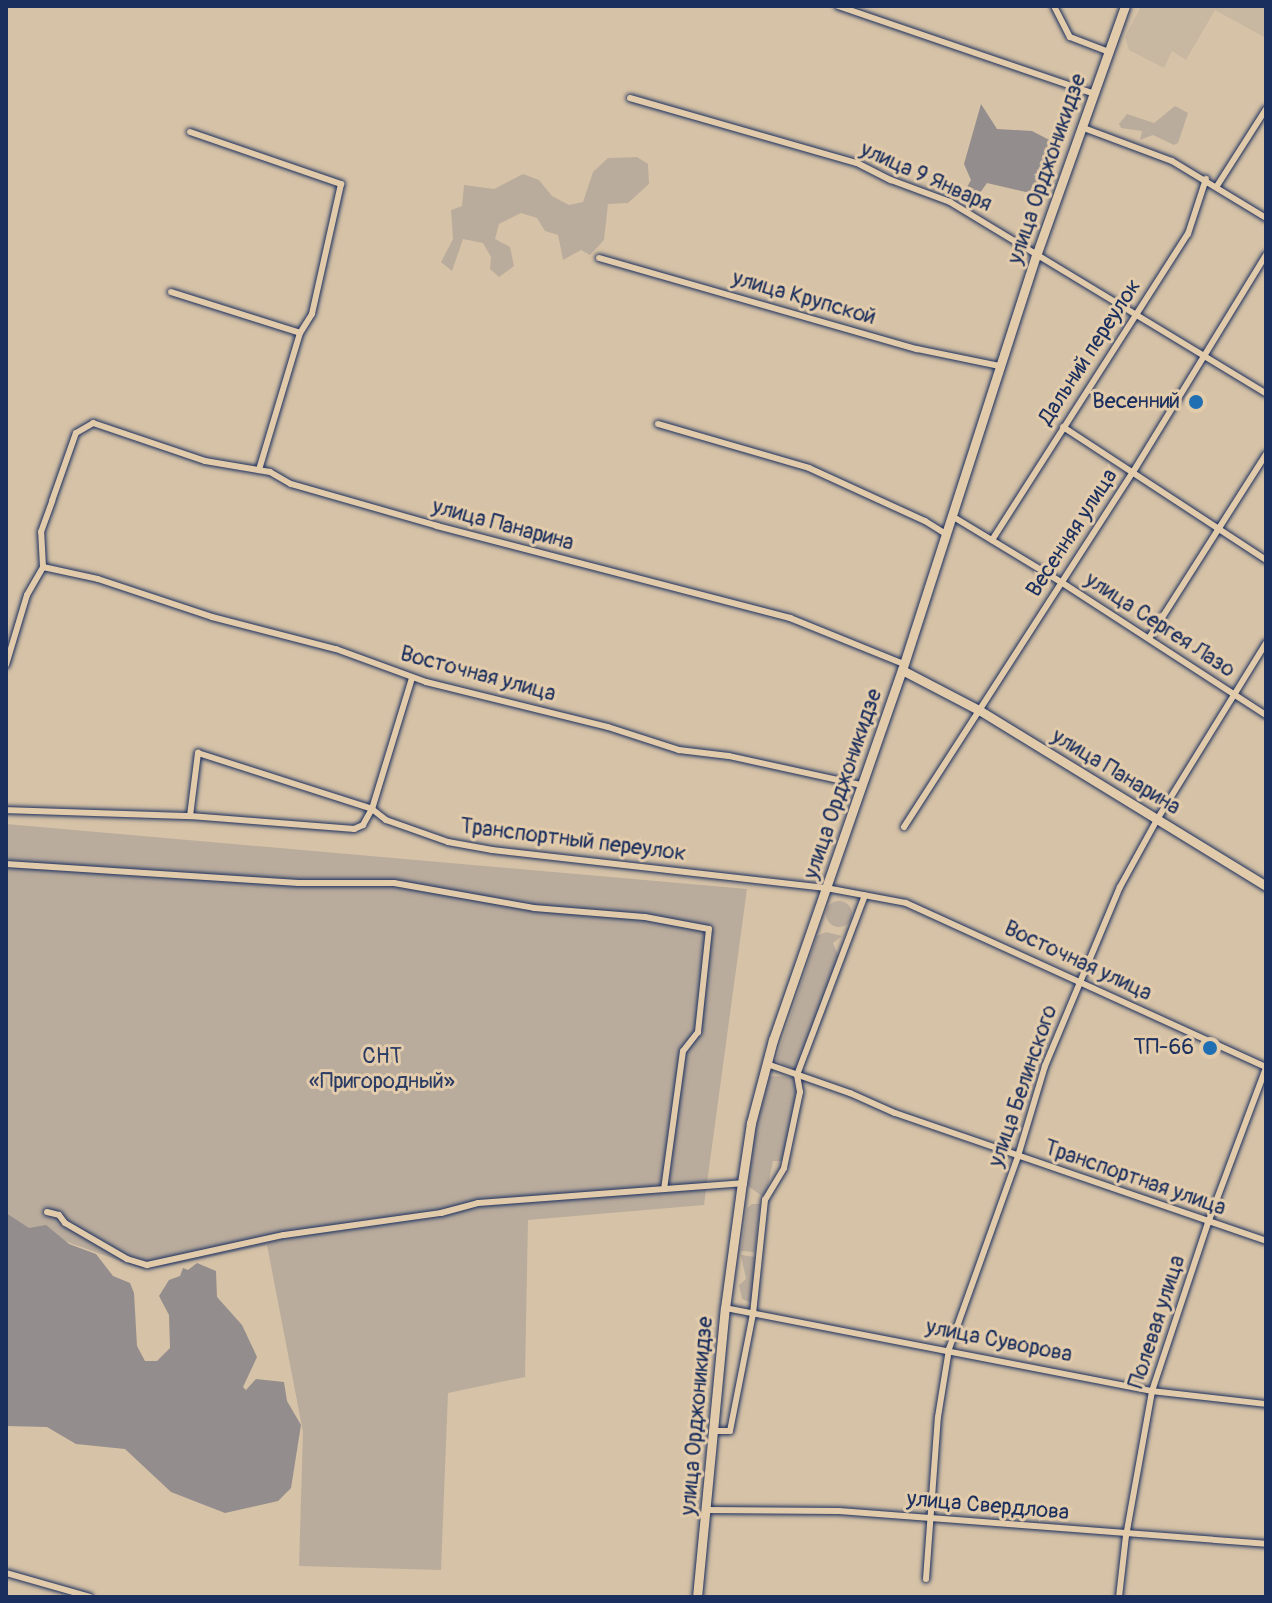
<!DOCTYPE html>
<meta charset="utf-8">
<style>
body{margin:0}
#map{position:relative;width:1272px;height:1603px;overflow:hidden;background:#d6c2a6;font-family:Pangolin,sans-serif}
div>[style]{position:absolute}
.built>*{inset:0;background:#c8b7a1}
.green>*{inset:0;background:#baac9c}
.round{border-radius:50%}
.water>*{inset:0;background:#948d8d}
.roads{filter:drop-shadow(0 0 2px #1b2f5e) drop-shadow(0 0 2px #1b2f5e)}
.street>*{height:6px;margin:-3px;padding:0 3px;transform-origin:3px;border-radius:3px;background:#e2cbab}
.secondary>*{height:9px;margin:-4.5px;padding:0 4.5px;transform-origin:4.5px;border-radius:4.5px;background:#e2cbab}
.dots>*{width:22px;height:22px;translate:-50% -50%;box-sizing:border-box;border:4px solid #e2cbab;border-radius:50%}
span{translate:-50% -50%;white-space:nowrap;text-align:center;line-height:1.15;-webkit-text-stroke:6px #e2cbab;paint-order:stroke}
.street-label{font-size:22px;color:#1b2f5e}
.poi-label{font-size:22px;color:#1b2f5e}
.right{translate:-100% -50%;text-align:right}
.park-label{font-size:22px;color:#2b3c64}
.frame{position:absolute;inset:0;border:8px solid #1b2f5e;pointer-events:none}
</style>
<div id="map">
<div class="built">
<div style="clip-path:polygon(1141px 6px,1266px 6px,1266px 38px,1215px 10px,1186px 60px,1172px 51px,1164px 68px,1129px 50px,1125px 37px)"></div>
</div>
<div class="green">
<div style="clip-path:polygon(1175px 106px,1188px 113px,1178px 143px,1174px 145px,1153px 135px,1140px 140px,1142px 131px,1121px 128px,1119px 124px,1127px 114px,1154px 123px)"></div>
<div style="clip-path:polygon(637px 157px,648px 164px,649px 184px,628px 203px,608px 204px,604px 240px,590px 255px,581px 250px,563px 260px,558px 235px,545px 231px,537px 218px,521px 213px,499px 224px,495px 239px,510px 247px,514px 266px,499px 277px,490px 269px,491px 257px,483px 243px,463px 239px,452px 271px,441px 262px,453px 239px,451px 210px,462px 206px,464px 185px,494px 189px,523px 174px,539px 180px,552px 196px,569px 205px,583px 202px,593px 172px,608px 158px)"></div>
<div style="clip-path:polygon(6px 824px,747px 889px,704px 1205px,528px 1220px,525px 1377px,448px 1393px,441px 1570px,299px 1566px,303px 1432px,267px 1245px,167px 1266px,140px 1268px,6px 1220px)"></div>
<div class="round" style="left:826px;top:901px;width:26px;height:26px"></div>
<div style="clip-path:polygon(826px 932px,842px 936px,833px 943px,839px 957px,796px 1070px,776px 1060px,817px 936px)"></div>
<div style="clip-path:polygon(770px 1076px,794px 1077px,797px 1091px,782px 1161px,773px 1161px,767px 1191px,762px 1196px,748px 1186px,755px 1132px)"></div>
<div style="clip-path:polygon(752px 1204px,760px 1204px,755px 1252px,741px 1251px,747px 1208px)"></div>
<div style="clip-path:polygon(741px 1255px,756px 1257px,752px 1303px,742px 1299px,739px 1285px,746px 1279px)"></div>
</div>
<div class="water">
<div style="clip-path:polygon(981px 104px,997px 129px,1032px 131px,1059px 145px,1043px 196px,987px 183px,972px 204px,961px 198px,971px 180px,964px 164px)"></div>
<div style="clip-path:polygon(6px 1213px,29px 1228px,46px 1225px,69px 1244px,96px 1254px,113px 1276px,130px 1283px,134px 1293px,137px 1346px,145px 1361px,157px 1361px,170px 1348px,169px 1315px,159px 1296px,169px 1280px,180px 1276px,183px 1268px,188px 1270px,197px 1263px,216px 1271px,217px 1297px,242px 1325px,257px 1357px,243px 1387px,246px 1390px,256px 1379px,284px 1382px,287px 1401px,301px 1425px,291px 1488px,278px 1501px,225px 1513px,171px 1492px,125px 1449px,76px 1444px,47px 1427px,6px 1426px)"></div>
</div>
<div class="roads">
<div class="street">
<div style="left:838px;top:6px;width:268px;rotate:18.9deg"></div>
<div style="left:1054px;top:6px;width:35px;rotate:63deg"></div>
<div style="left:1070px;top:37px;width:39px;rotate:21deg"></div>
<div style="left:630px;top:98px;width:236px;rotate:16deg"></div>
<div style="left:857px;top:163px;width:38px;rotate:27deg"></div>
<div style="left:891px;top:180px;width:63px;rotate:20.4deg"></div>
<div style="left:950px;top:202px;width:369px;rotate:31.2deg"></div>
<div style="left:1081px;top:127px;width:97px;rotate:20.5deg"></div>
<div style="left:1172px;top:161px;width:110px;rotate:31.2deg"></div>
<div style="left:190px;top:132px;width:160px;rotate:19deg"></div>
<div style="left:341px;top:184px;width:133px;rotate:102.6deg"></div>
<div style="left:312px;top:314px;width:22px;rotate:122deg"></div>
<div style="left:300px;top:333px;width:143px;rotate:106.7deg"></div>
<div style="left:1217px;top:186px;width:91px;rotate:-57.5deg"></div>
<div style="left:599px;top:258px;width:331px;rotate:16deg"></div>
<div style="left:917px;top:349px;width:85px;rotate:11.6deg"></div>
<div style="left:171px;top:292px;width:135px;rotate:17.6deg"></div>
<div style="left:658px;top:424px;width:157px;rotate:16.2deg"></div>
<div style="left:809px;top:468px;width:128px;rotate:24.6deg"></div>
<div style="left:925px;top:521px;width:25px;rotate:32deg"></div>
<div style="left:1063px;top:427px;width:243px;rotate:33.2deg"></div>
<div style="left:952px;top:516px;width:127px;rotate:31.2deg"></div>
<div style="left:1061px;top:582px;width:244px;rotate:33deg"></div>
<div style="left:992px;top:540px;width:363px;rotate:-57.4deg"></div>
<div style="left:1188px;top:234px;width:58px;rotate:-71.9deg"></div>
<div style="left:43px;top:567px;width:56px;rotate:12.3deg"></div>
<div style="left:98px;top:579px;width:120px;rotate:18.4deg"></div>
<div style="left:212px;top:617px;width:128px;rotate:14.5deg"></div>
<div style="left:336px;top:649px;width:96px;rotate:20.1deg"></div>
<div style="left:426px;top:682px;width:187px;rotate:13.9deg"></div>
<div style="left:608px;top:727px;width:75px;rotate:17.9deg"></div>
<div style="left:679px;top:750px;width:50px;rotate:6.8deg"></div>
<div style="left:729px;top:756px;width:135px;rotate:12.4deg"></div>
<div style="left:1149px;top:638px;width:218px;rotate:-57.5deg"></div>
<div style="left:6px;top:665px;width:73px;rotate:-73.3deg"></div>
<div style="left:27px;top:595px;width:32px;rotate:-60deg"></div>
<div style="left:43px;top:567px;width:35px;rotate:-93deg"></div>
<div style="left:41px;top:532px;width:33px;rotate:-70deg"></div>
<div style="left:52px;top:501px;width:72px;rotate:-70.6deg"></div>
<div style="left:76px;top:433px;width:20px;rotate:-30deg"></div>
<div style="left:93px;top:423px;width:118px;rotate:18.7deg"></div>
<div style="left:205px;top:461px;width:66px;rotate:9.6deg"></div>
<div style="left:270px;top:472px;width:24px;rotate:30deg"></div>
<div style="left:291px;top:484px;width:152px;rotate:16deg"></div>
<div style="left:437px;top:526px;width:365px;rotate:14.6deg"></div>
<div style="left:790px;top:618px;width:123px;rotate:22deg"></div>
<div style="left:6px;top:810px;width:184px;rotate:1.9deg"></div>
<div style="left:190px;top:816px;width:64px;rotate:-82.8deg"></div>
<div style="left:198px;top:753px;width:183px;rotate:17.8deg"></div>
<div style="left:372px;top:809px;width:137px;rotate:-73deg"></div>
<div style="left:190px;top:816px;width:165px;rotate:4.5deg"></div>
<div style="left:354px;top:829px;width:10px;rotate:-24deg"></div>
<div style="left:363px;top:825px;width:18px;rotate:-61deg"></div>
<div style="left:372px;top:809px;width:18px;rotate:38deg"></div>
<div style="left:386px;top:820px;width:66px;rotate:19.5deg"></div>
<div style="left:448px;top:842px;width:45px;rotate:10.3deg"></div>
<div style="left:492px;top:850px;width:336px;rotate:6.5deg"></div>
<div style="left:826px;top:888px;width:81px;rotate:10.6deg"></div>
<div style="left:906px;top:903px;width:396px;rotate:24.5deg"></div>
<div style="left:904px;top:827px;width:422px;rotate:-57.2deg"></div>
<div style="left:1133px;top:472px;width:255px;rotate:-58.5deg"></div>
<div style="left:6px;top:864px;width:293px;rotate:3.7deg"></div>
<div style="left:298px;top:883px;width:96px"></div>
<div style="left:394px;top:883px;width:142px;rotate:10.1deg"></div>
<div style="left:534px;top:908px;width:111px;rotate:4.6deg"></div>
<div style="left:645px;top:917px;width:65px;rotate:10.6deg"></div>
<div style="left:709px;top:929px;width:104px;rotate:96.1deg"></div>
<div style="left:698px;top:1032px;width:24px;rotate:128deg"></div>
<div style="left:683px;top:1051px;width:139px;rotate:97.8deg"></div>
<div style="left:767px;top:1064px;width:88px;rotate:19.3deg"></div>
<div style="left:850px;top:1093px;width:49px;rotate:24deg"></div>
<div style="left:895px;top:1113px;width:392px;rotate:19deg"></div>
<div style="left:47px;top:1212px;width:12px;rotate:14deg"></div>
<div style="left:59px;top:1215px;width:10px;rotate:53deg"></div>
<div style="left:65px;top:1223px;width:72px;rotate:30.1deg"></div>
<div style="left:127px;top:1259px;width:21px;rotate:17deg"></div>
<div style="left:147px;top:1265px;width:140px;rotate:-12.4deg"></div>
<div style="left:284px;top:1235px;width:159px;rotate:-8deg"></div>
<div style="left:441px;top:1213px;width:38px;rotate:-15deg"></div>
<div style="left:478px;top:1203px;width:265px;rotate:-4.3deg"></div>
<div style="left:725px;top:1308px;width:435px;rotate:11deg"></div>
<div style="left:1152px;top:1391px;width:115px;rotate:6.5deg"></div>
<div style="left:713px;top:1431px;width:17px"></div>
<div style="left:730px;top:1431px;width:119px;rotate:-78.9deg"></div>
<div style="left:753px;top:1314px;width:115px;rotate:-84deg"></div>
<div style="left:765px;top:1200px;width:37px;rotate:-59deg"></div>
<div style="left:784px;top:1168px;width:78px;rotate:-78.1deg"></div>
<div style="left:800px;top:1092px;width:17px;rotate:-100deg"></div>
<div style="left:797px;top:1075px;width:192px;rotate:-69.3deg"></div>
<div style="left:706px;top:1510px;width:133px;rotate:0.4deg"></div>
<div style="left:839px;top:1511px;width:428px;rotate:4.4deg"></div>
<div style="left:6px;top:1573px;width:87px;rotate:15.9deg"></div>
<div style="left:926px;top:1579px;width:162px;rotate:-85.8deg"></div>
<div style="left:938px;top:1417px;width:69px;rotate:-80.8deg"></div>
<div style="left:949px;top:1349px;width:205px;rotate:-70.3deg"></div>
<div style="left:1018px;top:1156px;width:94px;rotate:-73.3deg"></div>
<div style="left:1045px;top:1066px;width:194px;rotate:-67.3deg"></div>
<div style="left:1120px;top:887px;width:79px;rotate:-61.2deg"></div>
<div style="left:1158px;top:818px;width:206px;rotate:-58.3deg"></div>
<div style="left:1119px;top:1597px;width:61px;rotate:-83.5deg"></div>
<div style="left:1126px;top:1536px;width:147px;rotate:-79.8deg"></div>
<div style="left:1152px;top:1391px;width:177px;rotate:-71.6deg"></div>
<div style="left:1208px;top:1223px;width:165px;rotate:-69.5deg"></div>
</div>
<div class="secondary">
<div style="left:902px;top:670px;width:87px;rotate:27.5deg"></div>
<div style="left:979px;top:710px;width:337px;rotate:31.5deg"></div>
<div style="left:697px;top:1597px;width:290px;rotate:-84.5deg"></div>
<div style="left:725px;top:1308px;width:126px;rotate:-82.3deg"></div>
<div style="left:742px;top:1183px;width:61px;rotate:-81.5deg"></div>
<div style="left:751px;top:1123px;width:86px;rotate:-75.2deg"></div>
<div style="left:773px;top:1040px;width:392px;rotate:-70.8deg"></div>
<div style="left:902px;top:670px;width:438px;rotate:-72.1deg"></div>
<div style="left:1037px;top:253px;width:262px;rotate:-70.4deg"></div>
</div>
</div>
<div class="dots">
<div style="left:1196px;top:402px;background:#1f6fb2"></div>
<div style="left:1210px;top:1048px;background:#1f6fb2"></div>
</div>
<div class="street-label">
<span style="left:1047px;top:169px;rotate:-71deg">улица Орджоникидзе</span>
<span style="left:926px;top:177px;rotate:24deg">улица 9 Января</span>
<span style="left:804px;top:298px;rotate:16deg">улица Крупской</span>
<span style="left:1090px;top:352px;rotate:-57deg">Дальний переулок</span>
<span style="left:503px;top:525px;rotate:15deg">улица Панарина</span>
<span style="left:1072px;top:533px;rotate:-57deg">Весенняя улица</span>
<span style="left:1160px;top:625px;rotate:33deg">улица Сергея Лазо</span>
<span style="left:478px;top:674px;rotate:15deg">Восточная улица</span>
<span style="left:1116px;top:772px;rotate:31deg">улица Панарина</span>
<span style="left:843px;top:784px;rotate:-71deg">улица Орджоникидзе</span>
<span style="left:573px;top:840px;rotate:7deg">Транспортный переулок</span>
<span style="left:1078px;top:961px;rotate:25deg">Восточная улица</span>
<span style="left:1023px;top:1086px;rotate:-71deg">улица Белинского</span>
<span style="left:1135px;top:1178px;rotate:19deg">Транспортная улица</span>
<span style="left:1157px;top:1322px;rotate:-72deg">Полевая улица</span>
<span style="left:999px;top:1341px;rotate:11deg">улица Суворова</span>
<span style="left:697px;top:1416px;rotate:-85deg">улица Орджоникидзе</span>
<span style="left:988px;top:1506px;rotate:5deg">улица Свердлова</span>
</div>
<div class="poi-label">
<span class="right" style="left:1180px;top:402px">Весенний</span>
<span class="right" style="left:1194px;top:1048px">ТП-66</span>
</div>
<div class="park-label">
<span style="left:382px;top:1069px">СНТ<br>«Пригородный»</span>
</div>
<div class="frame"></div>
</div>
